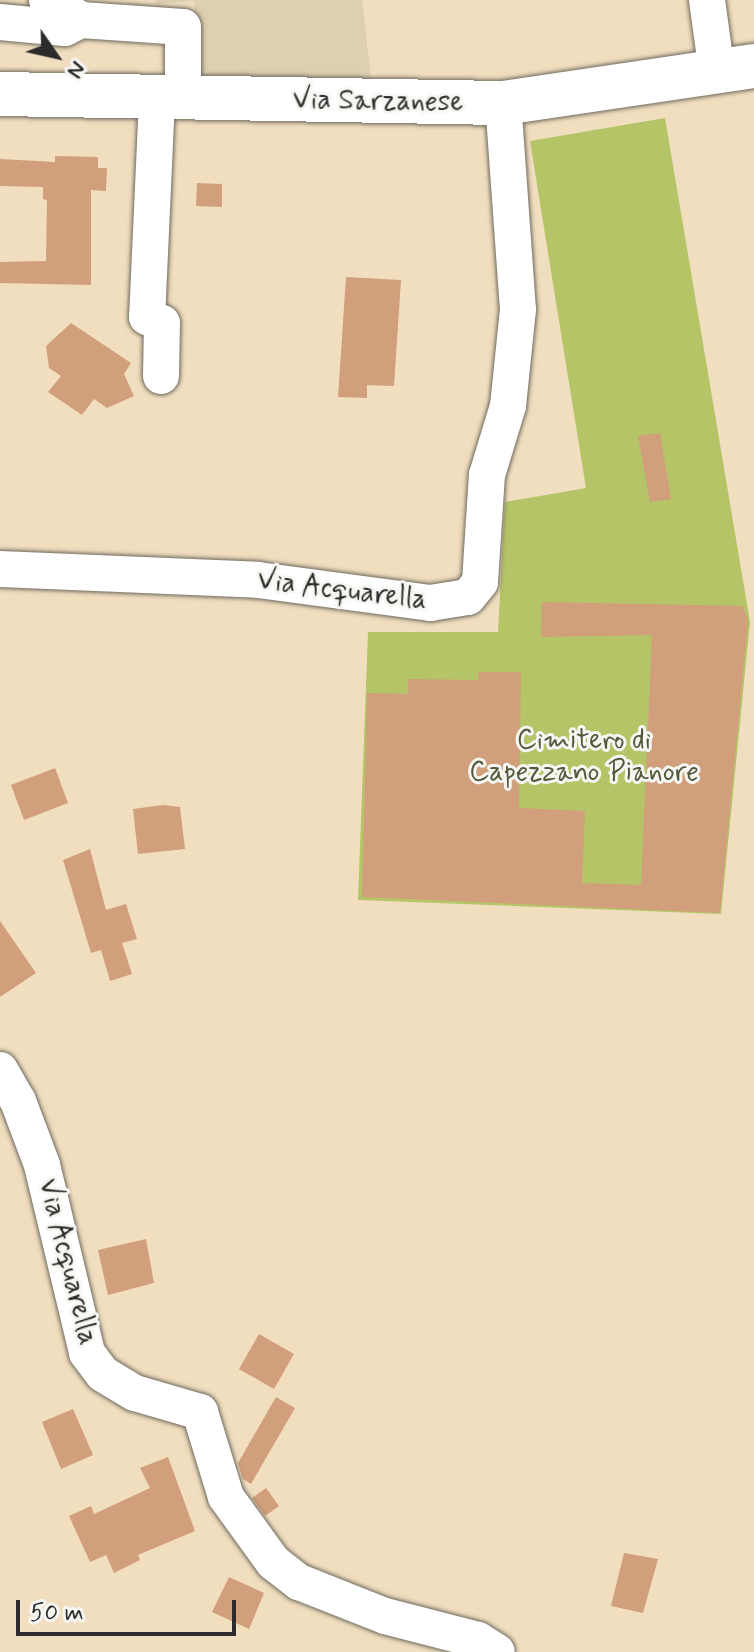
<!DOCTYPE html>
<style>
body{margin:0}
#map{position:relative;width:754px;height:1652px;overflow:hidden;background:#f1debf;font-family:Mynerve,sans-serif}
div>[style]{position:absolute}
.built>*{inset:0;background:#decfb1}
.green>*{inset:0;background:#b4c467}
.building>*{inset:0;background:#d19f7b}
.roads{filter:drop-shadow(0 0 2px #706a5f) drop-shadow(0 0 2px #706a5f)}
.minor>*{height:36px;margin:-18px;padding:0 18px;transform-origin:18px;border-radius:18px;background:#fff}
.major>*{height:44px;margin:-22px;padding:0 22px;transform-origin:22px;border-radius:22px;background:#fff}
span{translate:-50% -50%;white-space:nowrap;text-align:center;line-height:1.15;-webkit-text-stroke:6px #f6f6f2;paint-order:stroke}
.street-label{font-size:28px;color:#2b2b2b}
.park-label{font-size:28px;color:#54593d}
.north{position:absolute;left:16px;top:16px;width:80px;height:80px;-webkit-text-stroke:6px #f6f6f2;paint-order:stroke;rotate:124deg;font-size:22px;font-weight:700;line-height:32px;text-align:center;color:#2b2b2b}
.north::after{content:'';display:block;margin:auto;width:28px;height:36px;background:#2b2b2b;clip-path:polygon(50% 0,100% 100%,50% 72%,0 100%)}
.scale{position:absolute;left:16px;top:1600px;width:220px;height:36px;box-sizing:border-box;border:4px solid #2b2b2b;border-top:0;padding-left:10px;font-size:24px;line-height:28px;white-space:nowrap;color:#2b2b2b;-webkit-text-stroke:6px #f6f6f2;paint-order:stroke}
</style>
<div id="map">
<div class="built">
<div style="clip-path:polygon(156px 0,362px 0,371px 79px,200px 80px,194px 1px,155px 4px)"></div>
</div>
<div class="green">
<div style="clip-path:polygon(665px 118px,750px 622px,721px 914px,358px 900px,368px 632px,498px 632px,505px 502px,586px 488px,530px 141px)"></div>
</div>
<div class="building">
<div style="clip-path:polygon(55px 156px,98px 157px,98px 168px,107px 168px,106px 191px,91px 190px,91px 285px,0 283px,0 262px,46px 261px,47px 200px,43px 199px,43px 187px,0 186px,0 159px,55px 162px)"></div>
<div style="clip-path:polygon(197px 183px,222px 184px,222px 207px,196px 206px)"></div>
<div style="clip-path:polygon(346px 277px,401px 280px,394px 386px,367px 385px,367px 398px,338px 397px)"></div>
<div style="clip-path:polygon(71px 323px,131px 363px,124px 374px,134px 396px,107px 408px,94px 399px,82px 415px,48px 392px,61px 376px,49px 368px,46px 346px)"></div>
<div style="clip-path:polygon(660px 433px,671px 499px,650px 502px,638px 436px)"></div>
<div style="clip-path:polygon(542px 602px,743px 606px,748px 621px,720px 913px,362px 897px,367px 693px,408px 694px,408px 679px,478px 680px,478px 672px,521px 672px,519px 808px,585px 811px,582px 883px,641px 885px,652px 635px,541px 637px)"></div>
<div style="clip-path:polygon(55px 768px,68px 803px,24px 820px,11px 785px)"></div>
<div style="clip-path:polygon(163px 805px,180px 807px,185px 849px,138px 854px,133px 809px)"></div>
<div style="clip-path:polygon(90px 849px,106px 910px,126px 904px,137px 939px,122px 943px,132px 974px,110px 981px,101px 950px,91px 953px,63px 860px)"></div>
<div style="clip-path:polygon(0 921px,36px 973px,0 997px)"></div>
<div style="clip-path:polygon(146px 1239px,154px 1283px,108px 1295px,98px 1250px)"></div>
<div style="clip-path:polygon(259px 1334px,294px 1354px,274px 1389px,239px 1369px)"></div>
<div style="clip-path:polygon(276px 1397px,295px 1408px,251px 1484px,243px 1479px,238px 1463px)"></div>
<div style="clip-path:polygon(73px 1409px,93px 1455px,61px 1469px,42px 1422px)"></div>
<div style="clip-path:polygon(168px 1457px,195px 1531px,138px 1555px,140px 1560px,114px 1573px,106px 1555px,90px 1562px,69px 1516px,91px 1506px,94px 1514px,150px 1488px,140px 1468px)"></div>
<div style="clip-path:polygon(266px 1488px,279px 1506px,265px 1516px,252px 1498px)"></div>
<div style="clip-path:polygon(624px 1553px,658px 1559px,643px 1613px,611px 1606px)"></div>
<div style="clip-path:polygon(229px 1577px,264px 1593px,249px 1629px,212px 1612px)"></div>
</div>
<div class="roads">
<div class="minor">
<div style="left:47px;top:0;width:39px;rotate:30deg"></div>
<div style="left:81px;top:20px;width:102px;rotate:3.9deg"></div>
<div style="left:183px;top:27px;width:72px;rotate:90deg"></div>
<div style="left:707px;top:0;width:74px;rotate:82.2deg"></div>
<div style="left:0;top:22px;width:65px;rotate:5.3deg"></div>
<div style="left:65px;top:28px;width:18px;rotate:-27deg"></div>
<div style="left:157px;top:99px;width:218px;rotate:92.6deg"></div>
<div style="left:147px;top:317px;width:16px;rotate:22deg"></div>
<div style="left:162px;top:323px;width:53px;rotate:91.1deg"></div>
<div style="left:0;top:569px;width:258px;rotate:2.4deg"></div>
<div style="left:258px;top:580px;width:174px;rotate:7.6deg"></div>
<div style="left:430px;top:603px;width:38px;rotate:-9deg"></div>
<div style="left:468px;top:597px;width:19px;rotate:-51deg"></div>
<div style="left:480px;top:582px;width:107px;rotate:-86.3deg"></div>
<div style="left:487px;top:475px;width:72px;rotate:-73.1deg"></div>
<div style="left:508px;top:406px;width:97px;rotate:-84.1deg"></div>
<div style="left:518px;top:310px;width:208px;rotate:-94.1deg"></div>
<div style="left:0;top:1070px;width:36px;rotate:60deg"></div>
<div style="left:18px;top:1101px;width:68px;rotate:69.4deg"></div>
<div style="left:42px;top:1165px;width:193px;rotate:76.5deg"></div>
<div style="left:87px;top:1353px;width:26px;rotate:53deg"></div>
<div style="left:103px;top:1374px;width:37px;rotate:31deg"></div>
<div style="left:135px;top:1393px;width:68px;rotate:16.3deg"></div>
<div style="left:200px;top:1412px;width:89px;rotate:73deg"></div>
<div style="left:226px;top:1497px;width:80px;rotate:54.1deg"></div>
<div style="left:273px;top:1562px;width:33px;rotate:38deg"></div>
<div style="left:299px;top:1582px;width:92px;rotate:21.6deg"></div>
<div style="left:385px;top:1616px;width:96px;rotate:14.5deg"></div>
<div style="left:478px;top:1640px;width:22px;rotate:32deg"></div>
</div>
<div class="major">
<div style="left:0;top:94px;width:503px;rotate:1.03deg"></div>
<div style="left:503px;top:103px;width:254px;rotate:-8.4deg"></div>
</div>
</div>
<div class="street-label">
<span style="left:378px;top:102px;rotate:1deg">Via Sarzanese</span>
<span style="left:342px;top:591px;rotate:7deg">Via Acquarella</span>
<span style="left:67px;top:1262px;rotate:76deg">Via Acquarella</span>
</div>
<div class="park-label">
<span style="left:584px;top:757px">Cimitero di<br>Capezzano Pianore</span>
</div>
<div class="north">N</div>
<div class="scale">50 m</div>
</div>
